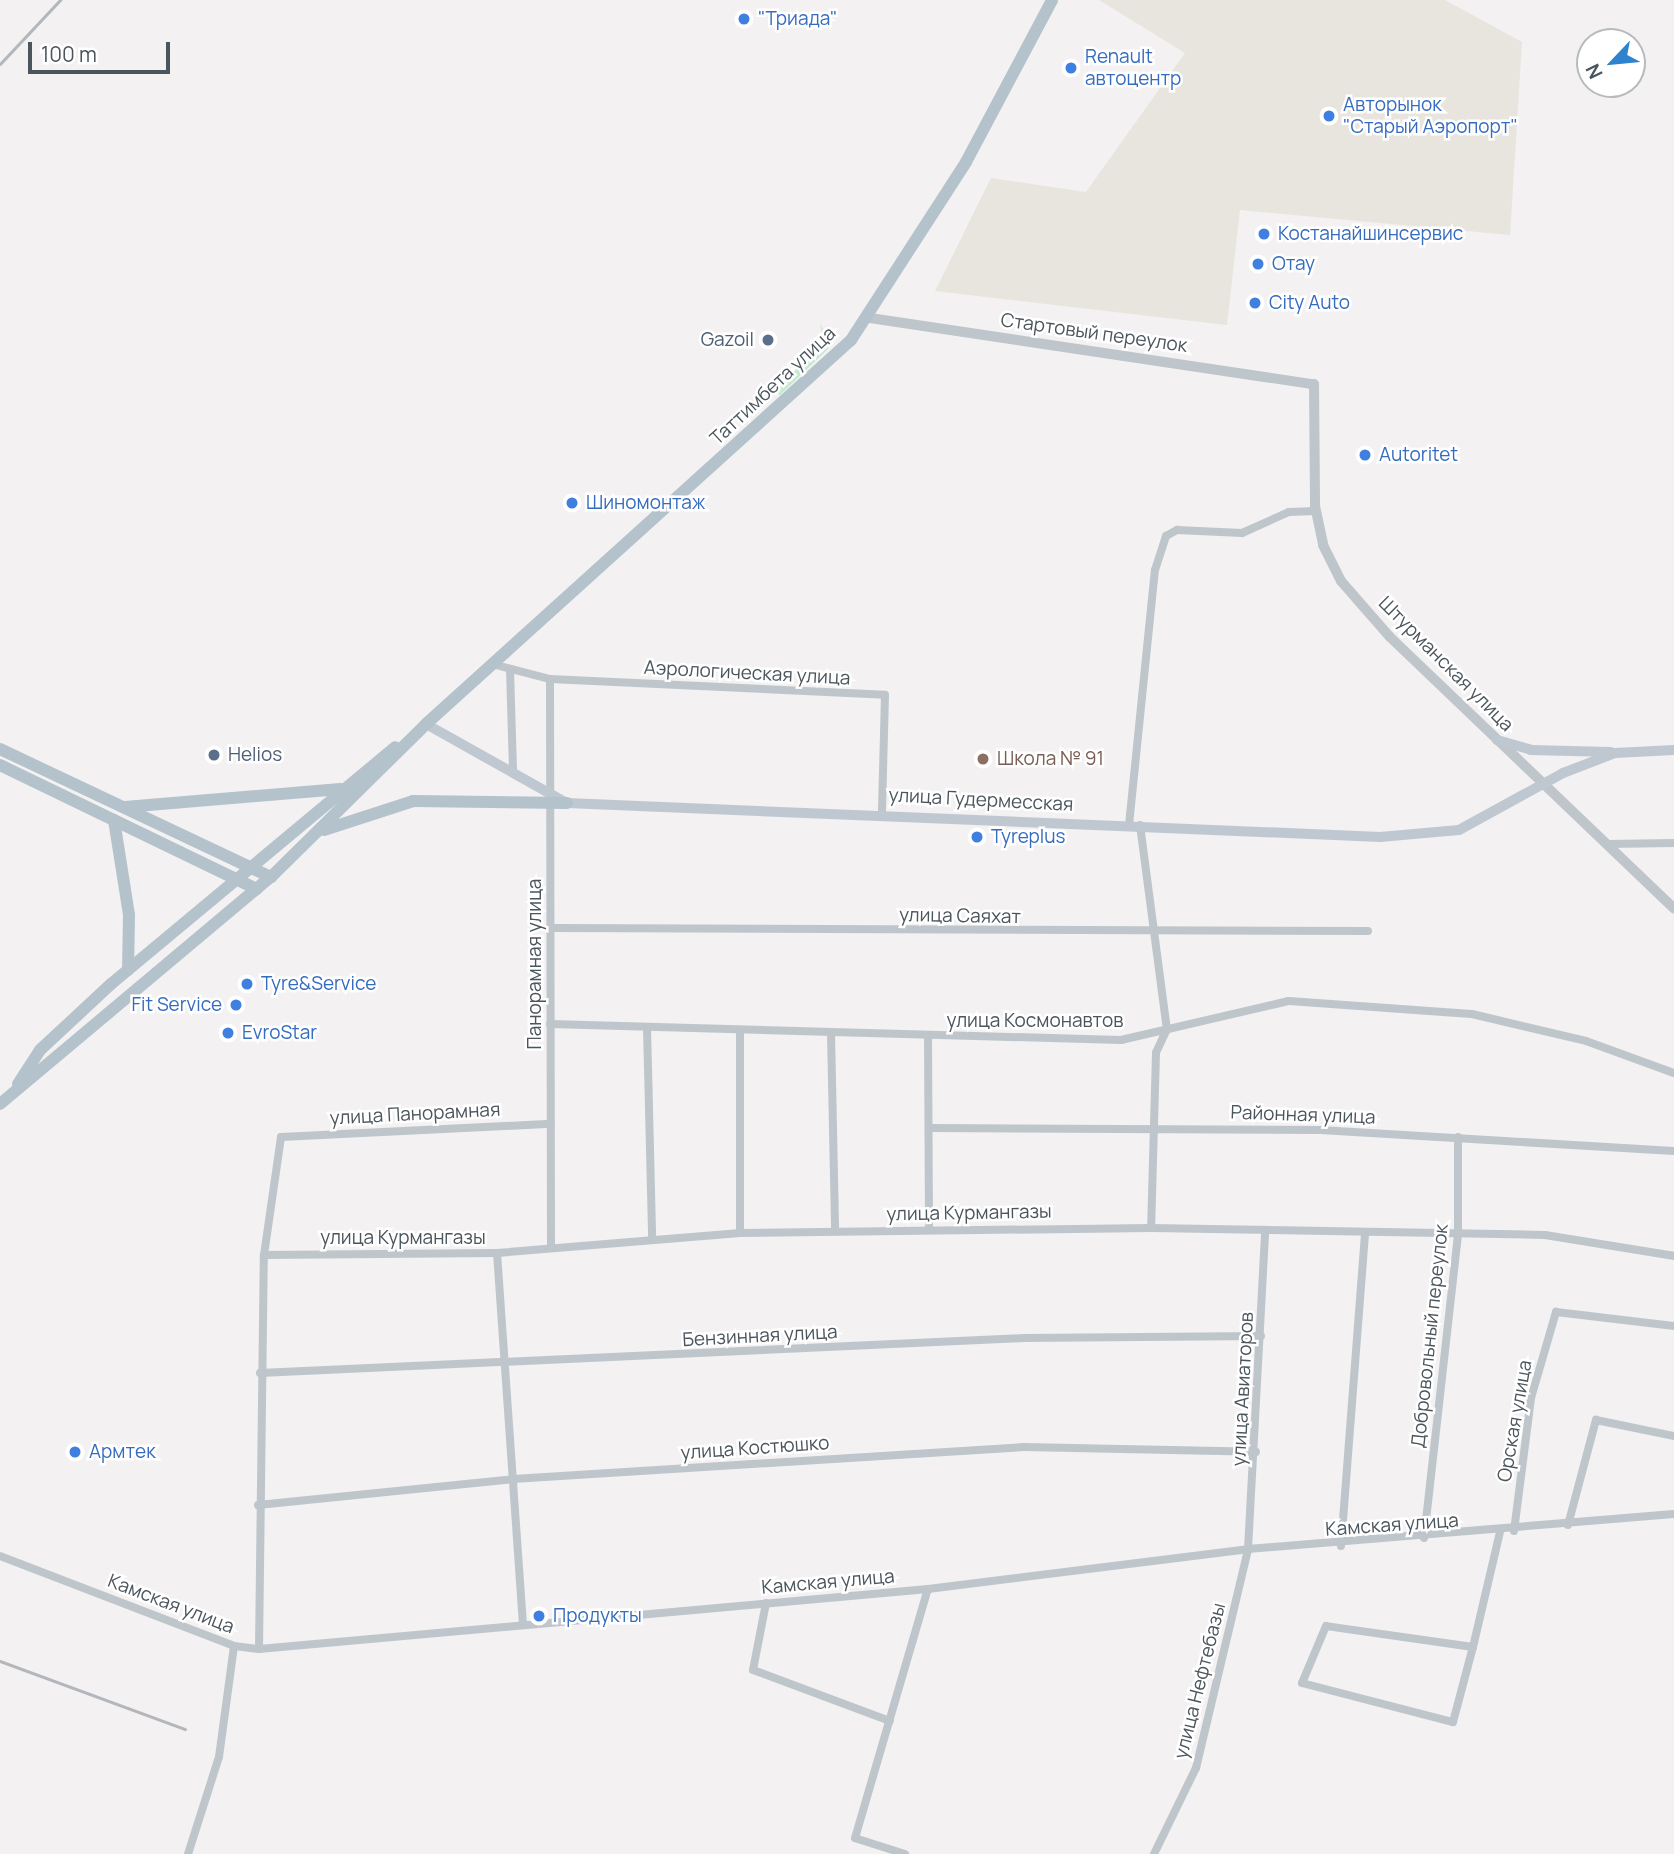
<!DOCTYPE html>
<meta charset="utf-8">
<style>
body{margin:0}
#map{position:relative;width:1674px;height:1854px;overflow:hidden;background:#f3f1f1;font-family:Manrope,sans-serif}
div>[style]{position:absolute}
.commercial>*{inset:0;background:#e8e5de}
.green>*{inset:0;background:#c5ead0}
.minor>*{height:8px;margin:-4px;padding:0 4px;transform-origin:4px;border-radius:4px;background:#bec6cb}
.tertiary>*{height:10px;margin:-5px;padding:0 5px;transform-origin:5px;border-radius:5px;background:#bec6cb}
.secondary>*{height:10px;margin:-5px;padding:0 5px;transform-origin:5px;border-radius:5px;background:#bfc8d0}
.primary>*{height:12px;margin:-6px;padding:0 6px;transform-origin:6px;border-radius:6px;background:#b4c2cc}
.rail>*{height:2.5px;margin:-1.25px;padding:0 1.25px;transform-origin:1.25px;border-radius:1.25px;background:#b3b6ba}
.dots>*{width:19px;height:19px;translate:-50% -50%;box-sizing:border-box;border:4px solid #fff;border-radius:50%}
span{translate:-50% -50%;white-space:nowrap;text-align:center;line-height:1.15;-webkit-text-stroke:5px #fff;paint-order:stroke}
.shop-label{font-size:19px;color:#366cbe}
.left{translate:0 -50%;text-align:left}
.right{translate:-100% -50%;text-align:right}
.street-label{font-size:19px;color:#4b555c}
.service-label{font-size:19px;color:#4e5e75}
.education-label{font-size:19px;color:#785e54}
.north{position:absolute;left:1576px;top:28px;width:70px;height:70px;box-sizing:border-box;background:#fff;border:2px solid #b7bbbe;border-radius:50%;rotate:244deg;font-size:19px;font-weight:700;line-height:28px;text-align:center;color:#4b555c}
.north::after{content:'';display:block;margin:auto;width:24px;height:32px;background:#2f82ce;clip-path:polygon(50% 0,100% 100%,50% 72%,0 100%)}
.scale{position:absolute;left:28px;top:42px;width:142px;height:32px;box-sizing:border-box;border:4px solid #4b555c;border-top:0;padding-left:9px;font-size:21px;line-height:24px;white-space:nowrap;color:#4b555c;-webkit-text-stroke:5px #fff;paint-order:stroke}
</style>
<div id="map">
<div class="commercial">
<div style="clip-path:polygon(1099px 0,1445px 0,1522px 42px,1510px 235px,1240px 210px,1227px 325px,935px 291px,991px 178px,1086px 192px,1185px 53px)"></div>
</div>
<div class="green">
<div style="clip-path:polygon(820px 323px,831px 346px,780px 395px,774px 391px,824px 343px)"></div>
</div>
<div class="minor">
<div style="left:492px;top:664px;width:60px;rotate:14.5deg"></div>
<div style="left:550px;top:679px;width:335px;rotate:2.7deg"></div>
<div style="left:885px;top:695px;width:118px;rotate:91.5deg"></div>
<div style="left:510px;top:669px;width:103px;rotate:88.3deg"></div>
<div style="left:550px;top:679px;width:569px;rotate:89.9deg"></div>
<div style="left:1129px;top:825px;width:256px;rotate:-84.2deg"></div>
<div style="left:1155px;top:570px;width:36px;rotate:-72deg"></div>
<div style="left:1166px;top:536px;width:13px;rotate:-29deg"></div>
<div style="left:1177px;top:530px;width:65px;rotate:2.6deg"></div>
<div style="left:1242px;top:533px;width:51px;rotate:-24.1deg"></div>
<div style="left:1289px;top:512px;width:27px;rotate:-2deg"></div>
<div style="left:1140px;top:825px;width:206px;rotate:82.5deg"></div>
<div style="left:1167px;top:1029px;width:26px;rotate:115deg"></div>
<div style="left:1156px;top:1053px;width:175px;rotate:91.6deg"></div>
<div style="left:1608px;top:844px;width:66px;rotate:-0.9deg"></div>
<div style="left:552px;top:928px;width:816px;rotate:0.21deg"></div>
<div style="left:550px;top:1024px;width:571px;rotate:1.61deg"></div>
<div style="left:1121px;top:1040px;width:172px;rotate:-13.1deg"></div>
<div style="left:1289px;top:1001px;width:183px;rotate:4.1deg"></div>
<div style="left:1472px;top:1014px;width:117px;rotate:13.3deg"></div>
<div style="left:1586px;top:1041px;width:94px;rotate:20deg"></div>
<div style="left:647px;top:1027px;width:211px;rotate:88.6deg"></div>
<div style="left:831px;top:1033px;width:198px;rotate:88.8deg"></div>
<div style="left:928px;top:1035px;width:194px;rotate:89.7deg"></div>
<div style="left:930px;top:1128px;width:390px;rotate:0.3deg"></div>
<div style="left:1320px;top:1130px;width:355px;rotate:3.4deg"></div>
<div style="left:740px;top:1233px;width:203px;rotate:-90deg"></div>
<div style="left:497px;top:1253px;width:371px;rotate:86deg"></div>
<div style="left:264px;top:1255px;width:233px;rotate:-0.5deg"></div>
<div style="left:497px;top:1253px;width:244px;rotate:-4.7deg"></div>
<div style="left:740px;top:1233px;width:411px;rotate:-0.7deg"></div>
<div style="left:1151px;top:1228px;width:394px;rotate:1deg"></div>
<div style="left:1545px;top:1235px;width:131px;rotate:9.2deg"></div>
<div style="left:260px;top:1373px;width:765px;rotate:-2.62deg"></div>
<div style="left:1024px;top:1338px;width:237px;rotate:-0.5deg"></div>
<div style="left:258px;top:1505px;width:256px;rotate:-5.8deg"></div>
<div style="left:513px;top:1479px;width:512px;rotate:-3.58deg"></div>
<div style="left:1024px;top:1447px;width:232px;rotate:1.2deg"></div>
<div style="left:1568px;top:1525px;width:109px;rotate:-75.1deg"></div>
<div style="left:1596px;top:1420px;width:80px;rotate:11.6deg"></div>
<div style="left:1514px;top:1531px;width:134px;rotate:-82.7deg"></div>
<div style="left:1531px;top:1398px;width:90px;rotate:-73.8deg"></div>
<div style="left:1556px;top:1312px;width:119px;rotate:6.8deg"></div>
<div style="left:1424px;top:1538px;width:306px;rotate:-83.6deg"></div>
<div style="left:1458px;top:1234px;width:97px;rotate:-90deg"></div>
<div style="left:1341px;top:1546px;width:315px;rotate:-85.6deg"></div>
<div style="left:0;top:1556px;width:251px;rotate:21deg"></div>
<div style="left:234px;top:1646px;width:25px;rotate:7deg"></div>
<div style="left:259px;top:1649px;width:672px;rotate:-5.12deg"></div>
<div style="left:928px;top:1589px;width:322px;rotate:-7.1deg"></div>
<div style="left:1248px;top:1549px;width:427px;rotate:-4.7deg"></div>
<div style="left:766px;top:1603px;width:68px;rotate:101deg"></div>
<div style="left:753px;top:1670px;width:146px;rotate:20.4deg"></div>
<div style="left:1473px;top:1647px;width:148px;rotate:-171.9deg"></div>
<div style="left:1326px;top:1626px;width:62px;rotate:112.8deg"></div>
<div style="left:1302px;top:1683px;width:156px;rotate:14.5deg"></div>
<div style="left:1453px;top:1722px;width:78px;rotate:-75.1deg"></div>
<div style="left:1473px;top:1647px;width:118px;rotate:-76.8deg"></div>
<div style="left:259px;top:1649px;width:394px;rotate:-89.3deg"></div>
<div style="left:264px;top:1255px;width:119px;rotate:-81.8deg"></div>
<div style="left:281px;top:1137px;width:270px;rotate:-2.8deg"></div>
<div style="left:188px;top:1854px;width:102px;rotate:-72.3deg"></div>
<div style="left:219px;top:1757px;width:112px;rotate:-82.3deg"></div>
<div style="left:905px;top:1854px;width:52px;rotate:-162.3deg"></div>
<div style="left:855px;top:1838px;width:259px;rotate:-73.7deg"></div>
<div style="left:1154px;top:1854px;width:96px;rotate:-64deg"></div>
<div style="left:1196px;top:1768px;width:225px;rotate:-76.6deg"></div>
<div style="left:1248px;top:1549px;width:319px;rotate:-86.9deg"></div>
</div>
<div class="tertiary">
<div style="left:870px;top:318px;width:449px;rotate:8.5deg"></div>
<div style="left:1314px;top:384px;width:122px;rotate:89.5deg"></div>
<div style="left:1315px;top:506px;width:40px;rotate:78deg"></div>
<div style="left:1323px;top:545px;width:40px;rotate:63.4deg"></div>
<div style="left:1341px;top:581px;width:74px;rotate:48.8deg"></div>
<div style="left:1390px;top:637px;width:393px;rotate:43.7deg"></div>
</div>
<div class="secondary">
<div style="left:426px;top:724px;width:162px;rotate:29.3deg"></div>
<div style="left:567px;top:803px;width:814px;rotate:2.39deg"></div>
<div style="left:1380px;top:837px;width:79px;rotate:-5.1deg"></div>
<div style="left:1459px;top:830px;width:119px;rotate:-28.7deg"></div>
<div style="left:1563px;top:773px;width:56px;rotate:-21deg"></div>
<div style="left:1615px;top:753px;width:59px;rotate:-2.9deg"></div>
<div style="left:1497px;top:740px;width:35px;rotate:16deg"></div>
<div style="left:1531px;top:750px;width:80px;rotate:1.4deg"></div>
</div>
<div class="primary">
<div style="left:0;top:749px;width:300px;rotate:25.3deg"></div>
<div style="left:0;top:765px;width:285px;rotate:25.8deg"></div>
<div style="left:125px;top:807px;width:216px;rotate:-4.8deg"></div>
<div style="left:114px;top:820px;width:96px;rotate:81deg"></div>
<div style="left:129px;top:915px;width:55px;rotate:91deg"></div>
<div style="left:324px;top:830px;width:94px;rotate:-18deg"></div>
<div style="left:413px;top:801px;width:154px;rotate:0.7deg"></div>
<div style="left:18px;top:1084px;width:40px;rotate:-57.1deg"></div>
<div style="left:40px;top:1050px;width:97px;rotate:-42.9deg"></div>
<div style="left:111px;top:984px;width:370px;rotate:-39.8deg"></div>
<div style="left:0;top:1104px;width:354px;rotate:-40deg"></div>
<div style="left:271px;top:877px;width:218px;rotate:-44.6deg"></div>
<div style="left:426px;top:724px;width:573px;rotate:-42.1deg"></div>
<div style="left:851px;top:340px;width:212px;rotate:-57.1deg"></div>
<div style="left:966px;top:162px;width:183px;rotate:-62deg"></div>
</div>
<div class="rail">
<div style="left:0;top:64px;width:88px;rotate:-46.8deg"></div>
<div style="left:0;top:1661px;width:197px;rotate:20.2deg"></div>
</div>
<div class="dots">
<div style="left:744px;top:19px;background:#3f7fe0"></div>
<div style="left:1071px;top:68px;background:#3f7fe0"></div>
<div style="left:1329px;top:116px;background:#3f7fe0"></div>
<div style="left:1264px;top:234px;background:#3f7fe0"></div>
<div style="left:1258px;top:264px;background:#3f7fe0"></div>
<div style="left:1255px;top:303px;background:#3f7fe0"></div>
<div style="left:768px;top:340px;background:#5c6f8a"></div>
<div style="left:1365px;top:455px;background:#3f7fe0"></div>
<div style="left:572px;top:503px;background:#3f7fe0"></div>
<div style="left:214px;top:755px;background:#5c6f8a"></div>
<div style="left:983px;top:759px;background:#8d6e63"></div>
<div style="left:977px;top:837px;background:#3f7fe0"></div>
<div style="left:247px;top:984px;background:#3f7fe0"></div>
<div style="left:236px;top:1005px;background:#3f7fe0"></div>
<div style="left:228px;top:1033px;background:#3f7fe0"></div>
<div style="left:75px;top:1452px;background:#3f7fe0"></div>
<div style="left:539px;top:1616px;background:#3f7fe0"></div>
</div>
<div class="shop-label">
<span class="left" style="left:758px;top:19px">"Триада"</span>
<span class="left" style="left:1085px;top:68px">Renault<br>автоцентр</span>
<span class="left" style="left:1343px;top:116px">Авторынок<br>"Старый Аэропорт"</span>
<span class="left" style="left:1278px;top:234px">Костанайшинсервис</span>
<span class="left" style="left:1272px;top:264px">Отау</span>
<span class="left" style="left:1269px;top:303px">City Auto</span>
<span class="left" style="left:1379px;top:455px">Autoritet</span>
<span class="left" style="left:586px;top:503px">Шиномонтаж</span>
<span class="left" style="left:991px;top:837px">Tyreplus</span>
<span class="left" style="left:261px;top:984px">Tyre&amp;Service</span>
<span class="right" style="left:222px;top:1005px">Fit Service</span>
<span class="left" style="left:242px;top:1033px">EvroStar</span>
<span class="left" style="left:89px;top:1452px">Армтек</span>
<span class="left" style="left:553px;top:1616px">Продукты</span>
</div>
<div class="street-label">
<span style="left:1094px;top:333px;rotate:8deg">Стартовый переулок</span>
<span style="left:773px;top:386px;rotate:-43deg">Таттимбета улица</span>
<span style="left:1446px;top:664px;rotate:45deg">Штурманская улица</span>
<span style="left:747px;top:673px;rotate:3deg">Аэрологическая улица</span>
<span style="left:981px;top:800px;rotate:3deg">улица Гудермесская</span>
<span style="left:960px;top:916px;rotate:1deg">улица Саяхат</span>
<span style="left:535px;top:964px;rotate:-90deg">Панорамная улица</span>
<span style="left:1035px;top:1021px">улица Космонавтов</span>
<span style="left:415px;top:1114px;rotate:-3deg">улица Панорамная</span>
<span style="left:1303px;top:1115px;rotate:2deg">Районная улица</span>
<span style="left:969px;top:1213px;rotate:-1deg">улица Курмангазы</span>
<span style="left:403px;top:1238px">улица Курмангазы</span>
<span style="left:760px;top:1336px;rotate:-3deg">Бензинная улица</span>
<span style="left:1430px;top:1336px;rotate:-84deg">Добровольный переулок</span>
<span style="left:1243px;top:1389px;rotate:-87deg">улица Авиаторов</span>
<span style="left:1515px;top:1421px;rotate:-80deg">Орская улица</span>
<span style="left:755px;top:1448px;rotate:-4deg">улица Костюшко</span>
<span style="left:1392px;top:1525px;rotate:-4deg">Камская улица</span>
<span style="left:828px;top:1582px;rotate:-5deg">Камская улица</span>
<span style="left:171px;top:1604px;rotate:21deg">Камская улица</span>
<span style="left:1200px;top:1681px;rotate:-76deg">улица Нефтебазы</span>
</div>
<div class="service-label">
<span class="right" style="left:754px;top:340px">Gazoil</span>
<span class="left" style="left:228px;top:755px">Helios</span>
</div>
<div class="education-label">
<span class="left" style="left:997px;top:759px">Школа № 91</span>
</div>
<div class="north">N</div>
<div class="scale">100 m</div>
</div>
